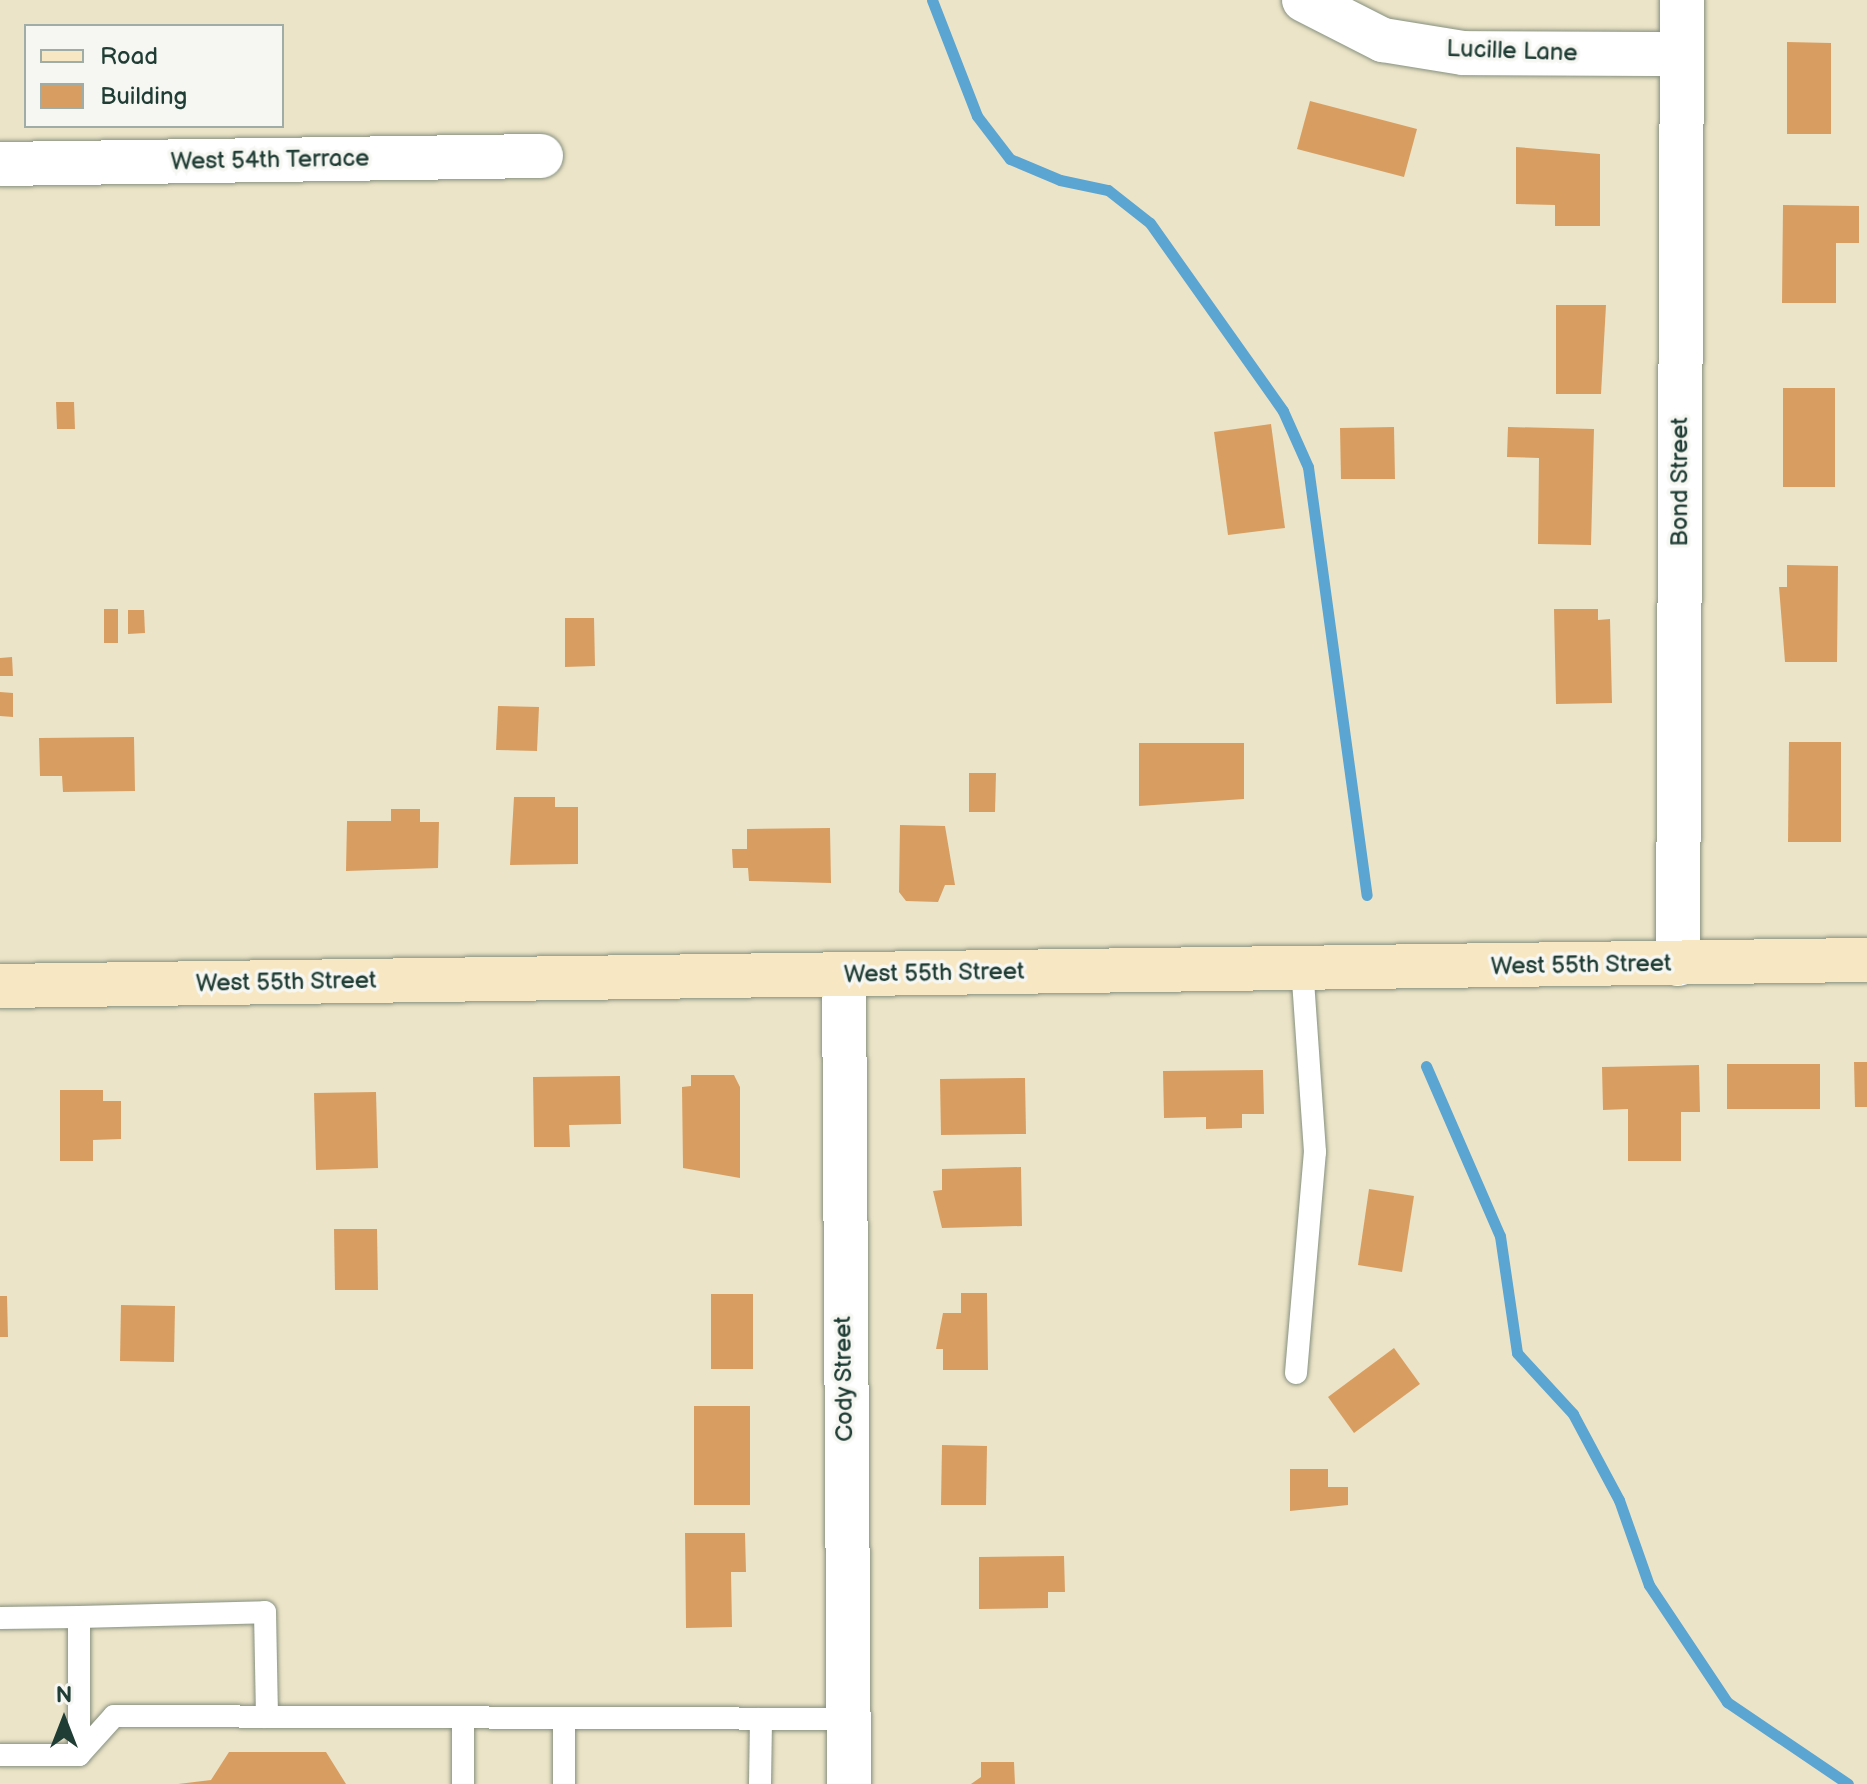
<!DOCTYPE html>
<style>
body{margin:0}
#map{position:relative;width:1867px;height:1784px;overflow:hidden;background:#ece4c8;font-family:"Balsamiq Sans",sans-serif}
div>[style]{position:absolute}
.stream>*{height:11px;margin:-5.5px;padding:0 5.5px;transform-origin:5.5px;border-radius:5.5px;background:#5aa5d2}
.building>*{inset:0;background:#d89e61}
.roads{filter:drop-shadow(0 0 2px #86907e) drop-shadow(0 0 2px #86907e)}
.lane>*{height:22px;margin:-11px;padding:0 11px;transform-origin:11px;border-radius:11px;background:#fff}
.street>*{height:44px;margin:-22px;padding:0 22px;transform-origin:22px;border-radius:22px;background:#fff}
.secondary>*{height:44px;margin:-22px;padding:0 22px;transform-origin:22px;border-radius:22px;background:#f7e8c3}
span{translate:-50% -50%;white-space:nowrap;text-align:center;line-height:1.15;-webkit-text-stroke:7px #f6f6f2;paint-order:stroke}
.street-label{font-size:24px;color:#1f3d34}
.legend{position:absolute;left:24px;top:24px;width:260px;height:104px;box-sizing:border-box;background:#f6f6f2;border:2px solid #a0aca6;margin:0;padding:10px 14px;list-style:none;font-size:24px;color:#1f3d34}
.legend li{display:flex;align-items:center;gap:16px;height:40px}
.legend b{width:40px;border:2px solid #a0aca6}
.north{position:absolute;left:24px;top:1680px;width:80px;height:80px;-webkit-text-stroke:6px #f6f6f2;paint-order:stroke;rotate:0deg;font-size:22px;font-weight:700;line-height:32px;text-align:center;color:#1f3d34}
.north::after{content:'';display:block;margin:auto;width:28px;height:36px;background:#1f3d34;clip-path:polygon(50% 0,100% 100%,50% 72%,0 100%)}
</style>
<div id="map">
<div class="stream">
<div style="left:932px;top:0;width:124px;rotate:68.8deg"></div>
<div style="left:977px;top:116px;width:54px;rotate:52.5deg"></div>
<div style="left:1010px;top:159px;width:54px;rotate:22.8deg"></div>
<div style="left:1060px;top:180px;width:49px;rotate:11.8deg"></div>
<div style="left:1108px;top:190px;width:53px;rotate:38.2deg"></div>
<div style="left:1150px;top:223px;width:230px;rotate:54.7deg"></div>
<div style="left:1283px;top:411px;width:61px;rotate:65.9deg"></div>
<div style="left:1308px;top:467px;width:432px;rotate:82.2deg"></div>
<div style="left:1426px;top:1066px;width:185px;rotate:66.5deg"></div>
<div style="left:1500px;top:1236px;width:118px;rotate:81.7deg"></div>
<div style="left:1517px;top:1353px;width:83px;rotate:47.4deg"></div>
<div style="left:1573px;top:1414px;width:98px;rotate:61.9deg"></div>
<div style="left:1619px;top:1500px;width:90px;rotate:70.6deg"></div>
<div style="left:1649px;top:1585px;width:141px;rotate:56.3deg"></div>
<div style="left:1727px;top:1702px;width:146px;rotate:34.1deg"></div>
</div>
<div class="building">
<div style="clip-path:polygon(1787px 42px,1831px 43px,1831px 134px,1787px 134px)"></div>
<div style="clip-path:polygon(1310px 101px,1417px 129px,1404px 177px,1297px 149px)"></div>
<div style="clip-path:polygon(1516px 147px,1600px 154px,1600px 226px,1555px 226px,1555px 205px,1516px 204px)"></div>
<div style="clip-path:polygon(1783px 205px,1859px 206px,1859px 243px,1836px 243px,1836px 303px,1782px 303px)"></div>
<div style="clip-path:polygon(1556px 305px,1606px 305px,1601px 394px,1556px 394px)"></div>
<div style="clip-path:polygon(1783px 388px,1835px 388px,1835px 487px,1783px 487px)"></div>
<div style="clip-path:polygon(56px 402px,74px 402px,75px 429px,57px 429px)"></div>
<div style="clip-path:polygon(1271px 424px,1285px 528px,1228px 535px,1214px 432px)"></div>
<div style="clip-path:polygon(1394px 427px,1395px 479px,1341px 479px,1340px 428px)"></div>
<div style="clip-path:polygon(1508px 427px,1594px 429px,1591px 545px,1538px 544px,1539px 458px,1507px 457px)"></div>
<div style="clip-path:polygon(1787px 565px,1838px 566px,1837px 662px,1785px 662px,1779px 587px,1787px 587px)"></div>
<div style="clip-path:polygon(104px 609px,118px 609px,118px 643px,104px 643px)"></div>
<div style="clip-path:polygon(1554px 609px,1598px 609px,1598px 620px,1610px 619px,1612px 703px,1556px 704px)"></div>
<div style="clip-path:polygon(128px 610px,144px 610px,145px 633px,128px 634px)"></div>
<div style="clip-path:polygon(565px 618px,594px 618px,595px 666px,565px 667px)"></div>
<div style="clip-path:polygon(12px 657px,13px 676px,0 676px,0 658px)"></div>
<div style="clip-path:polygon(0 692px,13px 693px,13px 717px,0 716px)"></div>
<div style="clip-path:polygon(498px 706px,539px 707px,537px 751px,496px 750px)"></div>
<div style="clip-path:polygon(134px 737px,135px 791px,63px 792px,62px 776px,40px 776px,39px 738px)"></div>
<div style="clip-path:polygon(1789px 742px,1841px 742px,1841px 842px,1788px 842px)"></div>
<div style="clip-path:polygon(1139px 743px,1244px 743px,1244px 799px,1139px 806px)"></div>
<div style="clip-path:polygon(969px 773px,996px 773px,995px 812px,969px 812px)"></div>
<div style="clip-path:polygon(514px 797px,555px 797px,555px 807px,578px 807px,578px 864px,510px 865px)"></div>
<div style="clip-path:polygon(391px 809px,420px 809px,420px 822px,439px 822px,438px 868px,346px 871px,347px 821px,391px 821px)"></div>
<div style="clip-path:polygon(900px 825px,945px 826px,955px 885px,945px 885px,938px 902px,906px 901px,899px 892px)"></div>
<div style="clip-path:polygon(830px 828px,831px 883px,749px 881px,748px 868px,733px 868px,732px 849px,747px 849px,747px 829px)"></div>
<div style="clip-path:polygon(1854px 1062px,1867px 1062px,1867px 1107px,1855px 1107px)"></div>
<div style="clip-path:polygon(1727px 1064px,1820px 1064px,1820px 1109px,1727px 1109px)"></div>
<div style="clip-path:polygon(1699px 1065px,1700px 1112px,1681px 1112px,1681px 1161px,1628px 1161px,1628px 1109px,1603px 1110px,1602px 1067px)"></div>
<div style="clip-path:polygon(1263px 1070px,1264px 1114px,1242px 1114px,1242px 1128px,1206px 1129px,1206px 1117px,1164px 1118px,1163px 1071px)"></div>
<div style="clip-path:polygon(691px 1075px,734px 1075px,740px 1087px,740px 1178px,683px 1168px,682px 1087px,691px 1086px)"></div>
<div style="clip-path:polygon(620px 1076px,621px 1124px,569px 1125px,570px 1147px,534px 1147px,533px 1077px)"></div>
<div style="clip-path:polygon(1025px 1078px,1026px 1134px,941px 1135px,940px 1079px)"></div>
<div style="clip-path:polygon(60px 1090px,103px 1090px,103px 1101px,121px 1101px,121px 1139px,93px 1140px,93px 1161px,60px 1161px)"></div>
<div style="clip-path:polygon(376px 1092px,378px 1168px,316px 1170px,314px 1093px)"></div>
<div style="clip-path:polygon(1021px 1167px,1022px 1226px,942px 1228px,933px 1191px,942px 1190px,942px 1169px)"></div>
<div style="clip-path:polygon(1369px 1189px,1414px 1196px,1402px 1272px,1358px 1265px)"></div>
<div style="clip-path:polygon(334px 1229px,377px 1229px,378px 1290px,335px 1290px)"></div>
<div style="clip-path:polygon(961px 1293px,987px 1293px,988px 1370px,943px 1370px,943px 1349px,936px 1349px,943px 1313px,961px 1313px)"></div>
<div style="clip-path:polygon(711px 1294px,753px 1294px,753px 1369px,711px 1369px)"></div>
<div style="clip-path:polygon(0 1296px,7px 1296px,8px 1337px,0 1337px)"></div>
<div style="clip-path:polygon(121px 1305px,175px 1306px,174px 1362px,120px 1361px)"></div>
<div style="clip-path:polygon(1394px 1348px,1420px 1384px,1354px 1433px,1328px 1397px)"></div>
<div style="clip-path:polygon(694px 1406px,750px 1406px,750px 1505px,694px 1505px)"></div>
<div style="clip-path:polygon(942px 1445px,987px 1446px,986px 1505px,941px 1505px)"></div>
<div style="clip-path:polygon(1290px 1469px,1328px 1469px,1328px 1487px,1348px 1487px,1348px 1505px,1290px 1511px)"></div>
<div style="clip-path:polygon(685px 1533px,745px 1533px,746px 1572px,731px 1572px,732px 1627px,686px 1628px)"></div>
<div style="clip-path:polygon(1064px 1556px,1065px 1592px,1048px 1592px,1048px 1608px,979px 1609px,979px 1557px)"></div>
<div style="clip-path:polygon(229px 1752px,326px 1752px,346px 1784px,178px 1784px,211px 1780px)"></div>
<div style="clip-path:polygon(981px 1762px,1014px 1762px,1015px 1784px,971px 1784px,981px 1777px)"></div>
</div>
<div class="roads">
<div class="lane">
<div style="left:1296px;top:1373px;width:222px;rotate:-85.1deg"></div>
<div style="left:1315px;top:1152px;width:184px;rotate:-94deg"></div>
<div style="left:79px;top:1617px;width:186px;rotate:-1.5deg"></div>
<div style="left:265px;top:1612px;width:105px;rotate:88.9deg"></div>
<div style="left:0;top:1618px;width:79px;rotate:-0.7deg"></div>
<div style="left:79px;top:1617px;width:138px;rotate:90deg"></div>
<div style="left:0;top:1755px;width:79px"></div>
<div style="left:79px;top:1755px;width:52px;rotate:-48.1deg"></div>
<div style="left:114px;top:1716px;width:735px;rotate:0.23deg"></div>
<div style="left:463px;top:1784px;width:64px;rotate:-90deg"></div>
<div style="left:564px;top:1784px;width:64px;rotate:-90deg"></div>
<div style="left:760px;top:1784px;width:65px;rotate:-89.1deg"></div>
</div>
<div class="street">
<div style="left:1304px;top:0;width:89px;rotate:26.9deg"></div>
<div style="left:1383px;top:40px;width:81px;rotate:9.2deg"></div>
<div style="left:1463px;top:53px;width:219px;rotate:0.3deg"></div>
<div style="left:0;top:164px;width:541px;rotate:-0.85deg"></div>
<div style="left:1678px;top:964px;width:964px;rotate:-89.76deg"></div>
<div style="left:844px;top:974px;width:810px;rotate:89.65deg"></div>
</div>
<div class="secondary">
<div style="left:0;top:986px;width:1867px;rotate:-0.8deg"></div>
</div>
</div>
<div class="street-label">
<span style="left:1512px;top:51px;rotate:2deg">Lucille Lane</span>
<span style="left:270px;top:160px;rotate:-1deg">West 54th Terrace</span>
<span style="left:1680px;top:482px;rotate:-90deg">Bond Street</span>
<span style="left:1581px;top:965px;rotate:-1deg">West 55th Street</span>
<span style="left:934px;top:973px;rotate:-1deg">West 55th Street</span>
<span style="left:286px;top:982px;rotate:-1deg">West 55th Street</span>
<span style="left:844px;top:1379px;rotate:-91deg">Cody Street</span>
</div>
<ul class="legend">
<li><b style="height:10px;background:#f7e8c3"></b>Road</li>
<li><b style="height:22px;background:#d89e61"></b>Building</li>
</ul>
<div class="north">N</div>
</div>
